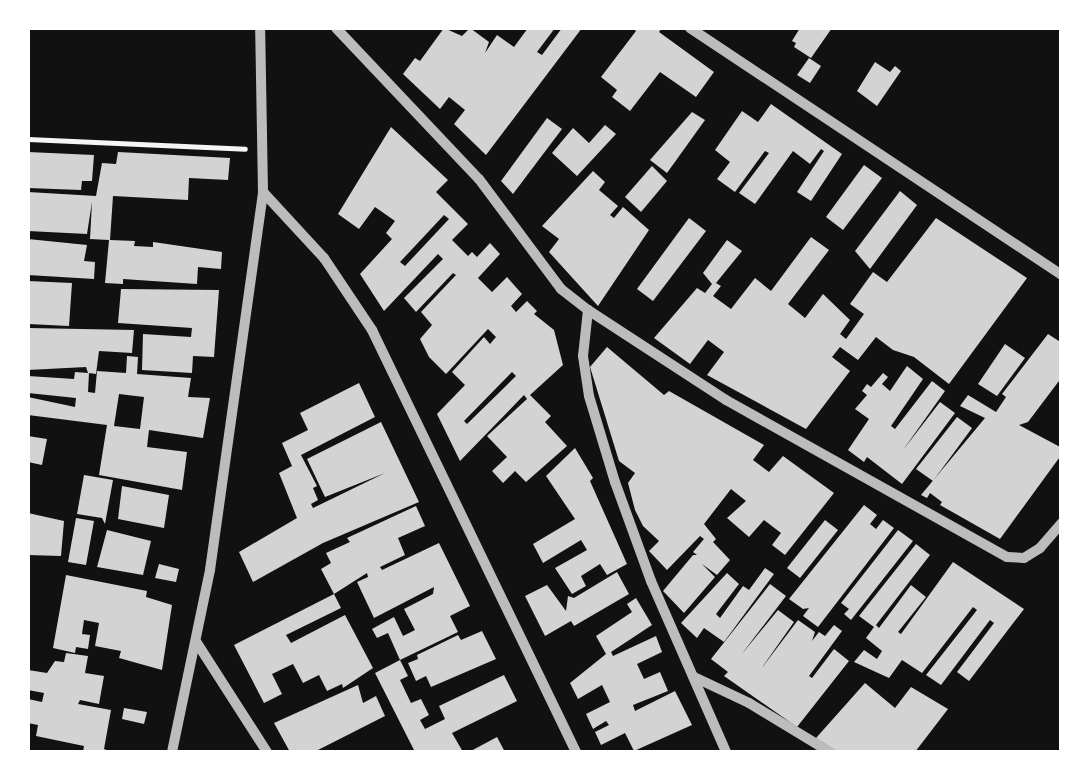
<!DOCTYPE html>
<style>
body{margin:0}
#map{position:relative;width:1089px;height:780px;overflow:hidden;background:#111;font-family:Karla,sans-serif}
div>[style]{position:absolute}
.building>*{inset:0;background:#d3d3d3}
.path>*{height:5px;margin:-2.5px;padding:0 2.5px;transform-origin:2.5px;border-radius:2.5px;background:#f5f5f5}
.minor>*{height:10px;margin:-5px;padding:0 5px;transform-origin:5px;border-radius:5px;background:#bcbcbc}
span{translate:-50% -50%;white-space:nowrap;text-align:center;line-height:1.15;-webkit-text-stroke:10px #fff;paint-order:stroke}
.frame{position:absolute;inset:0;border:30px solid #fff;pointer-events:none}
</style>
<div id="map">
<div class="building">
<div style="clip-path:polygon(444px 28px,462px 36px,470px 28px,489px 42px,485px 53px,497px 35px,514px 47px,528px 28px,555px 28px,537px 52px,542px 55px,562px 28px,582px 28px,486px 155px,454px 124px,465px 110px,449px 97px,440px 109px,403px 74px,415px 58px,420px 61px)"></div>
<div style="clip-path:polygon(632px 28px,662px 28px,659px 32px,714px 72px,696px 97px,660px 72px,630px 111px,612px 97px,617px 90px,601px 77px,636px 31px)"></div>
<div style="clip-path:polygon(800px 28px,832px 28px,811px 58px,794px 47px,796px 43px,792px 41px)"></div>
<div style="clip-path:polygon(809px 58px,821px 66px,810px 83px,797px 75px)"></div>
<div style="clip-path:polygon(875px 62px,890px 72px,895px 66px,901px 71px,877px 106px,857px 91px)"></div>
<div style="clip-path:polygon(771px 104px,842px 154px,811px 201px,797px 192px,824px 151px,821px 149px,810px 164px,793px 151px,755px 204px,739px 193px,769px 153px,765px 151px,735px 192px,717px 179px,730px 162px,715px 150px,742px 111px,758px 122px)"></div>
<div style="clip-path:polygon(692px 112px,705px 120px,667px 173px,650px 160px)"></div>
<div style="clip-path:polygon(547px 118px,562px 129px,513px 194px,501px 181px)"></div>
<div style="clip-path:polygon(605px 125px,616px 134px,577px 176px,552px 153px,573px 128px,589px 143px)"></div>
<div style="clip-path:polygon(evenodd,391px 127px,448px 180px,436px 192px,468px 224px,452px 240px,468px 256px,472px 252px,477px 257px,490px 243px,500px 254px,478px 278px,492px 292px,507px 277px,522px 294px,511px 306px,516px 312px,527px 301px,537px 311px,534px 314px,554px 330px,563px 365px,530px 395px,551px 416px,545px 422px,567px 446px,526px 482px,515px 471px,503px 483px,492px 471px,507px 457px,487px 436px,527px 399px,524px 395px,460px 461px,437px 414px,465px 385px,452px 372px,484px 337px,490px 344px,496px 337px,488px 329px,446px 374px,429px 357px,420px 339px,432px 325px,421px 312px,456px 275px,453px 273px,416px 312px,404px 298px,443px 259px,438px 254px,384px 311px,360px 274px,392px 239px,386px 233px,395px 221px,375px 207px,359px 229px,338px 214px,391px 127px,444px 215px,449px 219px,405px 266px,400px 262px,444px 215px,391px 127px,512px 372px,516px 376px,467px 424px,464px 421px,512px 372px)"></div>
<div style="clip-path:polygon(28px 152px,94px 155px,92px 181px,82px 181px,81px 190px,28px 188px)"></div>
<div style="clip-path:polygon(118px 152px,230px 158px,228px 180px,189px 178px,188px 200px,113px 196px,110px 240px,135px 241px,134px 246px,153px 247px,153px 242px,222px 252px,221px 269px,198px 267px,197px 284px,123px 279px,123px 284px,105px 283px,109px 240px,90px 239px,92px 202px,87px 234px,28px 231px,28px 192px,96px 196px,102px 163px,116px 164px)"></div>
<div style="clip-path:polygon(864px 165px,882px 178px,843px 230px,826px 217px)"></div>
<div style="clip-path:polygon(652px 166px,667px 181px,641px 212px,625px 197px)"></div>
<div style="clip-path:polygon(593px 171px,605px 182px,599px 190px,618px 206px,610px 215px,614px 218px,623px 207px,649px 230px,598px 306px,549px 252px,559px 239px,542px 226px)"></div>
<div style="clip-path:polygon(900px 191px,917px 205px,870px 269px,855px 251px)"></div>
<div style="clip-path:polygon(689px 218px,706px 231px,653px 301px,637px 289px)"></div>
<div style="clip-path:polygon(936px 218px,1027px 278px,949px 384px,914px 357px,893px 350px,876px 337px,858px 360px,840px 347px,832px 357px,850px 371px,806px 429px,707px 375px,724px 352px,708px 340px,690px 364px,654px 338px,697px 288px,705px 293px,712px 284px,703px 273px,727px 240px,742px 251px,716px 283px,721px 286px,713px 296px,731px 309px,755px 278px,771px 291px,811px 237px,829px 250px,788px 304px,805px 318px,823px 294px,850px 320px,840px 334px,846px 339px,864px 314px,850px 304px,873px 272px,887px 282px)"></div>
<div style="clip-path:polygon(28px 239px,87px 245px,84px 261px,95px 262px,94px 279px,28px 275px)"></div>
<div style="clip-path:polygon(28px 281px,72px 283px,69px 326px,28px 324px)"></div>
<div style="clip-path:polygon(121px 289px,219px 290px,214px 357px,193px 356px,192px 373px,142px 370px,143px 334px,191px 337px,192px 328px,118px 323px)"></div>
<div style="clip-path:polygon(evenodd,28px 328px,134px 330px,132px 353px,99px 351px,96px 374px,89px 373px,88px 392px,95px 393px,97px 371px,126px 373px,127px 356px,138px 357px,137px 374px,191px 378px,188px 397px,210px 398px,203px 438px,149px 430px,147px 447px,187px 452px,182px 490px,99px 475px,107px 425px,28px 415px,28px 397px,75px 407px,76px 398px,28px 393px,28px 376px,74px 379px,75px 372px,88px 373px,86px 367px,28px 370px,28px 328px,119px 394px,144px 397px,140px 429px,114px 426px,119px 394px)"></div>
<div style="clip-path:polygon(1048px 334px,1062px 343px,1062px 377px,1028px 422px,1019px 425px,1062px 448px,1062px 454px,1000px 539px,940px 505px,942px 502px,930px 493px,927px 498px,921px 495px,985px 418px,960px 406px,968px 395px,996px 412px,1006px 397px,1002px 394px)"></div>
<div style="clip-path:polygon(1005px 344px,1025px 358px,997px 396px,978px 384px)"></div>
<div style="clip-path:polygon(607px 347px,664px 395px,669px 391px,764px 445px,753px 460px,769px 472px,783px 456px,834px 493px,785px 555px,772px 545px,781px 533px,764px 520px,749px 537px,727px 518px,746px 501px,731px 489px,704px 524px,716px 539px,713px 542px,730px 560px,717px 575px,702px 564px,715px 577px,684px 613px,663px 591px,693px 555px,697px 555px,693px 552px,704px 539px,700px 536px,667px 570px,649px 551px,659px 541px,643px 526px,635px 510px,628px 483px,635px 473px,619px 461px,590px 367px)"></div>
<div style="clip-path:polygon(907px 366px,923px 379px,891px 426px,895px 429px,932px 381px,945px 391px,903px 450px,940px 402px,955px 413px,902px 484px,867px 457px,864px 462px,848px 450px,869px 419px,855px 409px,867px 395px,862px 391px,867px 384px,871px 387px,883px 373px,888px 377px,882px 384px,890px 391px)"></div>
<div style="clip-path:polygon(359px 383px,375px 417px,301px 455px,317px 486px,313px 488px,318px 500px,311px 504px,313px 508px,385px 473px,325px 497px,307px 459px,381px 422px,419px 502px,323px 543px,253px 582px,239px 552px,297px 518px,279px 473px,292px 466px,282px 443px,308px 430px,300px 413px)"></div>
<div style="clip-path:polygon(957px 417px,972px 428px,933px 481px,916px 469px)"></div>
<div style="clip-path:polygon(28px 436px,47px 439px,42px 465px,28px 462px)"></div>
<div style="clip-path:polygon(575px 448px,593px 478px,590px 481px,627px 564px,607px 575px,600px 564px,581px 576px,586px 586px,572px 594px,555px 568px,587px 550px,581px 540px,543px 563px,533px 544px,575px 519px,546px 476px)"></div>
<div style="clip-path:polygon(84px 475px,113px 480px,105px 524px,102px 518px,77px 514px)"></div>
<div style="clip-path:polygon(122px 486px,169px 495px,164px 528px,118px 519px)"></div>
<div style="clip-path:polygon(864px 505px,877px 515px,870px 524px,876px 529px,883px 520px,894px 528px,818px 627px,803px 616px,809px 608px,803px 609px,789px 599px)"></div>
<div style="clip-path:polygon(416px 506px,425px 526px,398px 538px,405px 555px,380px 567px,382px 570px,439px 543px,470px 606px,450px 616px,458px 632px,400px 660px,388px 633px,377px 638px,372px 629px,394px 617px,403px 636px,415px 630px,404px 609px,433px 594px,434px 587px,374px 618px,357px 582px,368px 577px,367px 573px,334px 594px,321px 569px,331px 563px,326px 553px,350px 542px,347px 538px)"></div>
<div style="clip-path:polygon(28px 513px,64px 521px,61px 556px,28px 555px)"></div>
<div style="clip-path:polygon(76px 518px,94px 521px,86px 565px,68px 562px)"></div>
<div style="clip-path:polygon(825px 520px,838px 530px,800px 578px,787px 568px)"></div>
<div style="clip-path:polygon(107px 530px,151px 541px,143px 575px,97px 567px)"></div>
<div style="clip-path:polygon(898px 530px,913px 541px,851px 620px,844px 614px,849px 609px,841px 603px)"></div>
<div style="clip-path:polygon(916px 544px,930px 555px,876px 625px,879px 628px,911px 585px,926px 597px,898px 632px,901px 634px,953px 562px,1024px 609px,969px 681px,957px 672px,994px 623px,990px 620px,941px 685px,926px 675px,977px 610px,973px 607px,922px 673px,902px 660px,889px 678px,854px 662px,864px 650px,877px 659px,882px 651px,866px 638px,874px 627px,859px 616px)"></div>
<div style="clip-path:polygon(159px 564px,179px 569px,176px 582px,155px 578px)"></div>
<div style="clip-path:polygon(765px 568px,774px 574px,724px 642px,704px 628px,697px 638px,681px 623px,727px 573px,739px 584px,716px 614px,720px 618px,743px 586px,749px 590px)"></div>
<div style="clip-path:polygon(617px 572px,629px 594px,574px 626px,571px 621px,545px 636px,525px 596px,547px 585px,566px 611px,568px 596px,574px 598px)"></div>
<div style="clip-path:polygon(66px 575px,147px 591px,146px 597px,172px 605px,162px 670px,119px 658px,121px 651px,95px 646px,99px 623px,84px 620px,82px 634px,90px 635px,88px 649px,76px 647px,75px 653px,53px 648px)"></div>
<div style="clip-path:polygon(770px 584px,786px 596px,741px 655px,778px 610px,794px 622px,761px 669px,798px 620px,815px 632px,812px 641px,819px 632px,825px 636px,834px 625px,842px 631px,809px 676px,812px 678px,834px 649px,849px 661px,797px 727px,724px 676px,728px 672px,711px 659px)"></div>
<div style="clip-path:polygon(334px 594px,341px 608px,286px 635px,291px 643px,345px 615px,373px 668px,343px 688px,342px 684px,327px 691px,319px 675px,303px 683px,293px 664px,272px 674px,282px 694px,264px 703px,234px 645px)"></div>
<div style="clip-path:polygon(636px 598px,652px 625px,611px 652px,613px 656px,656px 636px,662px 652px,637px 664px,644px 679px,660px 672px,668px 691px,633px 705px,635px 711px,675px 691px,692px 725px,634px 751px,625px 733px,601px 745px,595px 732px,609px 725px,606px 721px,593px 729px,586px 714px,610px 702px,602px 685px,578px 699px,570px 683px,606px 654px,596px 636px,632px 612px,627px 604px)"></div>
<div style="clip-path:polygon(482px 631px,496px 659px,431px 687px,426px 676px,416px 681px,408px 663px,418px 659px,417px 655px,458px 635px,461px 640px)"></div>
<div style="clip-path:polygon(66px 653px,88px 656px,85px 673px,104px 676px,99px 704px,80px 700px,78px 704px,111px 710px,104px 749px,111px 752px,83px 752px,84px 746px,36px 736px,38px 725px,28px 723px,28px 699px,42px 702px,44px 693px,28px 690px,28px 670px,47px 673px,55px 661px,64px 662px)"></div>
<div style="clip-path:polygon(400px 660px,408px 676px,400px 680px,411px 703px,421px 699px,429px 715px,420px 720px,425px 729px,445px 719px,439px 706px,504px 675px,517px 701px,452px 733px,463px 752px,415px 752px,375px 673px)"></div>
<div style="clip-path:polygon(865px 683px,895px 708px,911px 687px,948px 709px,915px 752px,838px 752px,816px 738px)"></div>
<div style="clip-path:polygon(358px 685px,363px 703px,376px 696px,385px 716px,314px 752px,290px 752px,274px 723px)"></div>
<div style="clip-path:polygon(124px 708px,147px 712px,144px 724px,122px 719px)"></div>
<div style="clip-path:polygon(497px 737px,505px 752px,469px 752px)"></div>
</div>
<div class="path">
<div style="left:28px;top:139px;width:217px;rotate:2.6deg"></div>
</div>
<div class="minor">
<div style="left:336px;top:28px;width:208px;rotate:46.6deg"></div>
<div style="left:479px;top:179px;width:137px;rotate:53.3deg"></div>
<div style="left:561px;top:289px;width:34px;rotate:38deg"></div>
<div style="left:588px;top:310px;width:46px;rotate:96.2deg"></div>
<div style="left:583px;top:356px;width:40px;rotate:81.5deg"></div>
<div style="left:589px;top:396px;width:90px;rotate:73.2deg"></div>
<div style="left:615px;top:482px;width:105px;rotate:70deg"></div>
<div style="left:651px;top:581px;width:187px;rotate:66.3deg"></div>
<div style="left:690px;top:28px;width:447px;rotate:33.6deg"></div>
<div style="left:263px;top:192px;width:90px;rotate:47.3deg"></div>
<div style="left:324px;top:258px;width:87px;rotate:56.3deg"></div>
<div style="left:372px;top:330px;width:469px;rotate:64.2deg"></div>
<div style="left:588px;top:310px;width:165px;rotate:33.1deg"></div>
<div style="left:726px;top:400px;width:322px;rotate:29.2deg"></div>
<div style="left:1007px;top:557px;width:17px;rotate:3deg"></div>
<div style="left:1024px;top:558px;width:19px;rotate:-32deg"></div>
<div style="left:1040px;top:548px;width:33px;rotate:-49deg"></div>
<div style="left:197px;top:643px;width:130px;rotate:57.3deg"></div>
<div style="left:694px;top:677px;width:61px;rotate:25.3deg"></div>
<div style="left:749px;top:703px;width:95px;rotate:31.2deg"></div>
<div style="left:172px;top:752px;width:186px;rotate:-78.2deg"></div>
<div style="left:210px;top:570px;width:382px;rotate:-82deg"></div>
<div style="left:263px;top:192px;width:164px;rotate:-91deg"></div>
</div>
<div class="frame"></div>
</div>
